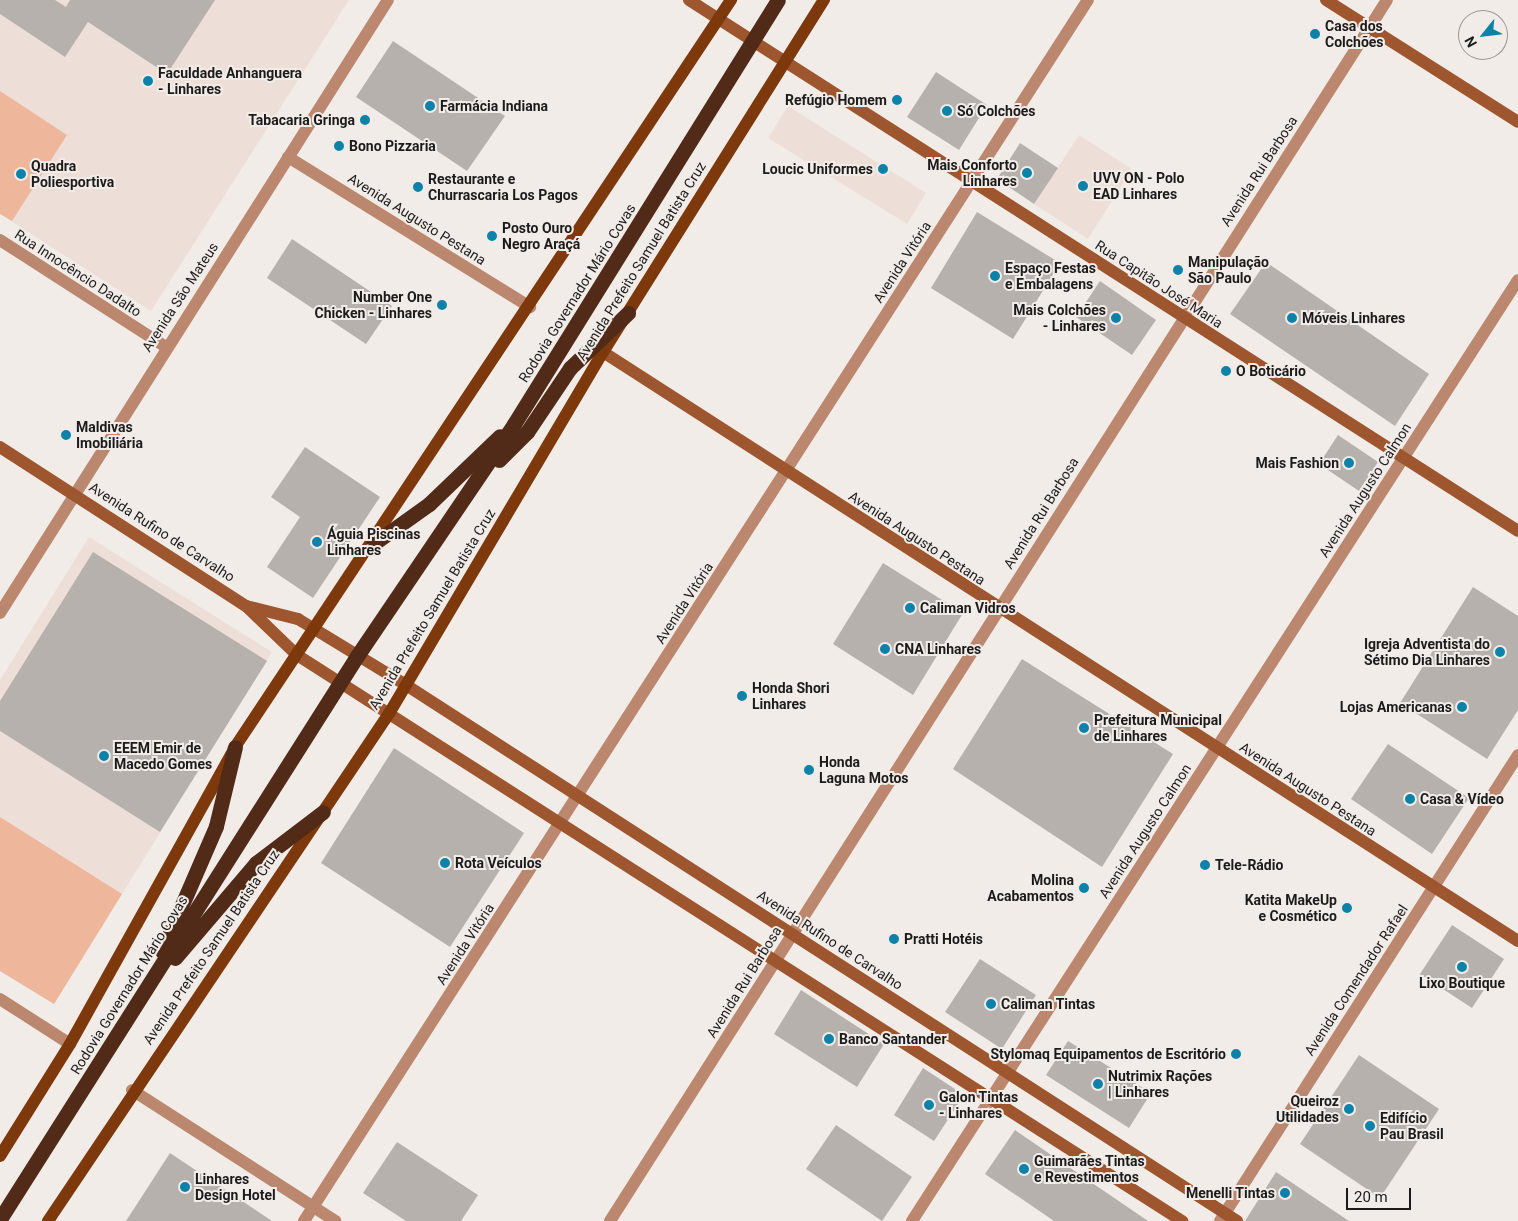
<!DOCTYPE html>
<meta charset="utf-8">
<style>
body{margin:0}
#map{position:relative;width:1518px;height:1221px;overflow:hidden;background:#f2ece9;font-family:Roboto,sans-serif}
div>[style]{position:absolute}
.built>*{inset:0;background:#eddfd8}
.green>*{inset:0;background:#eeb69a}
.building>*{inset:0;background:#b7b1ae}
.street>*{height:12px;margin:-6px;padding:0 6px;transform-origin:6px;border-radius:6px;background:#bb886f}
.secondary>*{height:12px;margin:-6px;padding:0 6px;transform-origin:6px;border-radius:6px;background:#9e562e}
.primary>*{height:12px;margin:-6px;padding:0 6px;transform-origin:6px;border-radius:6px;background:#7d380b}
.highway>*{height:15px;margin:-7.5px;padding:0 7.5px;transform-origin:7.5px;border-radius:7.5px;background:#512b17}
.dots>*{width:14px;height:14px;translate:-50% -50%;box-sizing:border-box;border:2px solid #f2ece9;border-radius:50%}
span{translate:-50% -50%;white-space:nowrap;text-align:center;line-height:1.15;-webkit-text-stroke:4px #f2ece9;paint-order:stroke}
.poi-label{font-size:14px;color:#1d1b1a;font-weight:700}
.left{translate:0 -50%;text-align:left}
.right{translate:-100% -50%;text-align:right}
.street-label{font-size:14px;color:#1d1b1a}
.north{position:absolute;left:1458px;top:10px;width:50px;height:50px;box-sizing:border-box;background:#f2ece9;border:1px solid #9d9896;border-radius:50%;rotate:241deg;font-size:14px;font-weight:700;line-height:20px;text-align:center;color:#1d1b1a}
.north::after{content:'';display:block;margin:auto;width:18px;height:22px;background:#0d82a9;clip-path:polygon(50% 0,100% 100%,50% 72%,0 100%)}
.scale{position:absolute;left:1346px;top:1188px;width:65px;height:22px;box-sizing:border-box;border:2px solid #1d1b1a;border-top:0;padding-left:6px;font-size:15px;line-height:18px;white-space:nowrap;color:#1d1b1a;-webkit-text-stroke:4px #f2ece9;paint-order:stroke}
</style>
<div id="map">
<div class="built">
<div style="clip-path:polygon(0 0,349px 0,151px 311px,0 214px)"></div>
<div style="clip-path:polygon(788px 106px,926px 193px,907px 224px,768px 138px)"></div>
<div style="clip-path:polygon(1079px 135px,1132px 169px,1088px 239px,1034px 204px)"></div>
<div style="clip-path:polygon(89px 537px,272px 652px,54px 1004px,0 971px,0 680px)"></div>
</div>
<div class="green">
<div style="clip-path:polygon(0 91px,67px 135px,12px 221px,0 214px)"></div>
<div style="clip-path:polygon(0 817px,122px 894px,54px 1004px,0 971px)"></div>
</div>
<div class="building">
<div style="clip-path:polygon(0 0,55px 0,66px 7px,70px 0,215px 0,167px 74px,88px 22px,65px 57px,0 14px)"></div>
<div style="clip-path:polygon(393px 41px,505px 116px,467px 171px,356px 97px)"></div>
<div style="clip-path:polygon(936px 72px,987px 105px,959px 150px,907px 117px)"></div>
<div style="clip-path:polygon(1020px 143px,1058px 168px,1034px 204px,997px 179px)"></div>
<div style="clip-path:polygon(977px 212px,1060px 263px,1013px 339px,931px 288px)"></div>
<div style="clip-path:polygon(292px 239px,392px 306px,366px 344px,267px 278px)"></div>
<div style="clip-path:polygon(1266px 262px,1429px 374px,1395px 426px,1230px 314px)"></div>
<div style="clip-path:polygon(1100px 281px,1156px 320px,1132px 355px,1076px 317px)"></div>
<div style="clip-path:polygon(1338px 435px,1378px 462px,1359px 491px,1319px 464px)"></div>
<div style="clip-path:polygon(305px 447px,380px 497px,313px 598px,267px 567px,300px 517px,271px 497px)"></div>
<div style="clip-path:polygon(93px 552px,267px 661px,160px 832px,0 731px,0 701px)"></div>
<div style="clip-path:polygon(883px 563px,963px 613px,913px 695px,833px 644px)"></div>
<div style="clip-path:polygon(1473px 587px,1518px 616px,1518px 710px,1487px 759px,1400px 703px)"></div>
<div style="clip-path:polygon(1022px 659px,1173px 754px,1102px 867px,953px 769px)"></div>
<div style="clip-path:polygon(1388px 744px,1469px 798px,1432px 854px,1351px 799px)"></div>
<div style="clip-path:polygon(394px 748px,524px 833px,450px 947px,321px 863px)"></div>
<div style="clip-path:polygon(1452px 925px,1504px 959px,1472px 1008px,1420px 974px)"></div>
<div style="clip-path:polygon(980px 959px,1036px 995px,1002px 1049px,945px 1012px)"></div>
<div style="clip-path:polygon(801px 990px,884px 1044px,857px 1087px,774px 1034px)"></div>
<div style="clip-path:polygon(1068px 1041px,1151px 1093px,1129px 1128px,1046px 1075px)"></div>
<div style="clip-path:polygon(1359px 1055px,1439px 1109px,1380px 1198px,1300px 1144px)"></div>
<div style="clip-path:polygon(923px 1068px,964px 1095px,934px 1141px,894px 1115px)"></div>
<div style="clip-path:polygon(836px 1125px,912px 1177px,882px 1221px,806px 1169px)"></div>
<div style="clip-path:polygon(1015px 1130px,1063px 1163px,1148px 1221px,1054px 1221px,985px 1174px)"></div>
<div style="clip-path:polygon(397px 1142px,478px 1195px,461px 1221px,406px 1221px,363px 1193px)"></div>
<div style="clip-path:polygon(170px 1153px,272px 1221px,126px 1221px)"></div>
<div style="clip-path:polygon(1276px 1172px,1349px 1221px,1245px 1221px)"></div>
</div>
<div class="street">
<div style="left:288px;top:157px;width:285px;rotate:31.8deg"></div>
<div style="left:0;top:240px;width:197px;rotate:32.8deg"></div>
<div style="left:0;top:613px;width:725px;rotate:-57.67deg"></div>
<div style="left:0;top:999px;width:83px;rotate:32.7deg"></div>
<div style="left:132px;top:1090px;width:242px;rotate:32.8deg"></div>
<div style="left:304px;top:1221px;width:1451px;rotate:-57.3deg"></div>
<div style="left:610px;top:1221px;width:1447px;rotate:-57.53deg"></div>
<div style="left:912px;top:1221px;width:1119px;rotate:-57.22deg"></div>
<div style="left:1220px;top:1221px;width:553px;rotate:-57.4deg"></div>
</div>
<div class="secondary">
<div style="left:689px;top:0;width:984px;rotate:32.64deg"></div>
<div style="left:1326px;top:0;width:227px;rotate:32.4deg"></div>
<div style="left:603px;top:352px;width:1088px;rotate:32.77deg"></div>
<div style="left:0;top:447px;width:293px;rotate:32.9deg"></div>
<div style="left:246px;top:606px;width:71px;rotate:43.9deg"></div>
<div style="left:297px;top:655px;width:1051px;rotate:32.6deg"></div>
<div style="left:246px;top:606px;width:54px;rotate:14deg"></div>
<div style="left:298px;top:619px;width:127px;rotate:31.4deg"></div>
<div style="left:406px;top:685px;width:989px;rotate:32.82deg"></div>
</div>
<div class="primary">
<div style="left:0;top:1156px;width:132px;rotate:-58deg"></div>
<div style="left:70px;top:1044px;width:340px;rotate:-60.9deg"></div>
<div style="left:235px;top:747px;width:897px;rotate:-56.42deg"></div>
<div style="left:48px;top:1221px;width:613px;rotate:-56.1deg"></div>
<div style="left:390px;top:712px;width:418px;rotate:-59.4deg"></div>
<div style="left:603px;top:352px;width:416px;rotate:-57.9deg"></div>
</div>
<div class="highway">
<div style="left:499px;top:460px;width:40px;rotate:-45deg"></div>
<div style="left:527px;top:432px;width:77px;rotate:-56.1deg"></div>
<div style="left:570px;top:368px;width:80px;rotate:-43.5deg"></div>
<div style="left:373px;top:544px;width:69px;rotate:-35.5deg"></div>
<div style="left:429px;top:504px;width:98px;rotate:-43.8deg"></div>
<div style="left:162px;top:951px;width:136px;rotate:-66.6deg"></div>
<div style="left:216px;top:826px;width:81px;rotate:-76.5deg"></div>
<div style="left:175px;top:958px;width:125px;rotate:-49.5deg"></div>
<div style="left:256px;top:863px;width:84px;rotate:-37.3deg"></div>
<div style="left:0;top:1219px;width:667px;rotate:-57.62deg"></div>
<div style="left:357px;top:656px;width:280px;rotate:-55.9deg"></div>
<div style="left:514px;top:424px;width:499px;rotate:-58.1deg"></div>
</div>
<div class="dots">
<div style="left:1315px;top:34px;background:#0d82a9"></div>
<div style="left:148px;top:81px;background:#0d82a9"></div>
<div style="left:897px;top:100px;background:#0d82a9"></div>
<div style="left:430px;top:106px;background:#0d82a9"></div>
<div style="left:947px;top:111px;background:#0d82a9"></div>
<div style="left:365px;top:120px;background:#0d82a9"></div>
<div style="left:339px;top:146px;background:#0d82a9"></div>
<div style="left:883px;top:169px;background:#0d82a9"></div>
<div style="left:1027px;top:173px;background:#0d82a9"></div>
<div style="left:21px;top:174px;background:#0d82a9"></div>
<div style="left:1083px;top:186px;background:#0d82a9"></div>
<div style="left:418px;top:187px;background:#0d82a9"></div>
<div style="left:492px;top:236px;background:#0d82a9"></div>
<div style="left:1178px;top:270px;background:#0d82a9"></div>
<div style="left:995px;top:276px;background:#0d82a9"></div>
<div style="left:442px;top:305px;background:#0d82a9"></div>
<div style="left:1116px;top:318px;background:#0d82a9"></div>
<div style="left:1292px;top:318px;background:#0d82a9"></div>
<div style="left:1226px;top:371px;background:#0d82a9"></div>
<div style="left:66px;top:435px;background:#0d82a9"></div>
<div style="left:1349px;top:463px;background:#0d82a9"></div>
<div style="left:317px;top:542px;background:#0d82a9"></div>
<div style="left:910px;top:608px;background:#0d82a9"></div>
<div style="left:885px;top:649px;background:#0d82a9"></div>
<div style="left:1500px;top:652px;background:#0d82a9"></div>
<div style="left:742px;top:696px;background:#0d82a9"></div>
<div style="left:1462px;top:707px;background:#0d82a9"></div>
<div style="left:1084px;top:728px;background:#0d82a9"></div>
<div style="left:104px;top:756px;background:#0d82a9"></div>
<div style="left:809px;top:770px;background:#0d82a9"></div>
<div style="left:1410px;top:799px;background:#0d82a9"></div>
<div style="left:445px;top:863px;background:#0d82a9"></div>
<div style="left:1205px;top:865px;background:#0d82a9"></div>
<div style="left:1084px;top:888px;background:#0d82a9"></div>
<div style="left:1347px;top:908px;background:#0d82a9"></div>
<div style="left:894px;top:939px;background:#0d82a9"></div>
<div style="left:1462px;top:967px;background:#0d82a9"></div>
<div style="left:991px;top:1004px;background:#0d82a9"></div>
<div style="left:829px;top:1039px;background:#0d82a9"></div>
<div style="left:1236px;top:1054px;background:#0d82a9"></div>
<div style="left:1098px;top:1084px;background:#0d82a9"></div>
<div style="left:929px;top:1105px;background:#0d82a9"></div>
<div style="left:1349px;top:1109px;background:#0d82a9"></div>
<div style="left:1370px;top:1126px;background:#0d82a9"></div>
<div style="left:1024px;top:1169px;background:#0d82a9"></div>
<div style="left:185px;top:1187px;background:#0d82a9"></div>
<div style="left:1285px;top:1193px;background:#0d82a9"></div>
</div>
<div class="poi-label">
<span class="left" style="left:1325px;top:34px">Casa dos<br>Colchões</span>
<span class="left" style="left:158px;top:81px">Faculdade Anhanguera<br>- Linhares</span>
<span class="right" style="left:887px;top:100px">Refúgio Homem</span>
<span class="left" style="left:440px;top:106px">Farmácia Indiana</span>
<span class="left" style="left:957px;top:111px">Só Colchões</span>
<span class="right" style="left:355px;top:120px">Tabacaria Gringa</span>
<span class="left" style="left:349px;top:146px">Bono Pizzaria</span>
<span class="right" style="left:1017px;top:173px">Mais Conforto<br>Linhares</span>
<span class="left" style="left:31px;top:174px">Quadra<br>Poliesportiva</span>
<span class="right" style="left:873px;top:169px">Loucic Uniformes</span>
<span class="left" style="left:1093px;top:186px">UVV ON - Polo<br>EAD Linhares</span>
<span class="left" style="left:428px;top:187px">Restaurante e<br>Churrascaria Los Pagos</span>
<span class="left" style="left:502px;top:236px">Posto Ouro<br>Negro Araçá</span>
<span class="left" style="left:1188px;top:270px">Manipulação<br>São Paulo</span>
<span class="left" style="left:1005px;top:276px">Espaço Festas<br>e Embalagens</span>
<span class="right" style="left:432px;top:305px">Number One<br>Chicken - Linhares</span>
<span class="right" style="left:1106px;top:318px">Mais Colchões<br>- Linhares</span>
<span class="left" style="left:1302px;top:318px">Móveis Linhares</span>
<span class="left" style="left:1236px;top:371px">O Boticário</span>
<span class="left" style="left:76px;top:435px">Maldivas<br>Imobiliária</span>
<span class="right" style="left:1339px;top:463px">Mais Fashion</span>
<span class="left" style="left:327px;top:542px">Águia Piscinas<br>Linhares</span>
<span class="left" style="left:920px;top:608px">Caliman Vidros</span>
<span class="right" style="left:1490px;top:652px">Igreja Adventista do<br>Sétimo Dia Linhares</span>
<span class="left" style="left:895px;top:649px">CNA Linhares</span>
<span class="left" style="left:752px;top:696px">Honda Shori<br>Linhares</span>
<span class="right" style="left:1452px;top:707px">Lojas Americanas</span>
<span class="left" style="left:1094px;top:728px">Prefeitura Municipal<br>de Linhares</span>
<span class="left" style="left:114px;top:756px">EEEM Emir de<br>Macedo Gomes</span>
<span class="left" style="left:819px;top:770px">Honda<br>Laguna Motos</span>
<span class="left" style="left:1420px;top:799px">Casa &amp; Vídeo</span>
<span class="left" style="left:455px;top:863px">Rota Veículos</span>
<span class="left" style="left:1215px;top:865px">Tele-Rádio</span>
<span class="right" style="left:1074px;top:888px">Molina<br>Acabamentos</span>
<span class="right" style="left:1337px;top:908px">Katita MakeUp<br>e Cosmético</span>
<span class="left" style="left:904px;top:939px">Pratti Hotéis</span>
<span style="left:1462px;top:983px">Lixo Boutique</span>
<span class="left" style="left:1001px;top:1004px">Caliman Tintas</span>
<span class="left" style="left:839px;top:1039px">Banco Santander</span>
<span class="right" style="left:1226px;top:1054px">Stylomaq Equipamentos de Escritório</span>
<span class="left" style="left:1108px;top:1084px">Nutrimix Rações<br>| Linhares</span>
<span class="left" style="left:939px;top:1105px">Galon Tintas<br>- Linhares</span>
<span class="right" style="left:1339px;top:1109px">Queiroz<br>Utilidades</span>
<span class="left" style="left:1380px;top:1126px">Edifício<br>Pau Brasil</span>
<span class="left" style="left:1034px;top:1169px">Guimarães Tintas<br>e Revestimentos</span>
<span class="left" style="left:195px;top:1187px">Linhares<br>Design Hotel</span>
<span class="right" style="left:1275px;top:1193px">Menelli Tintas</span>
</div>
<div class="street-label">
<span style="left:1259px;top:171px;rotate:-57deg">Avenida Rui Barbosa</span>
<span style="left:417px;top:219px;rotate:32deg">Avenida Augusto Pestana</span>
<span style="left:641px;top:261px;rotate:-58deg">Avenida Prefeito Samuel Batista Cruz</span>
<span style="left:902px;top:262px;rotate:-57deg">Avenida Vitória</span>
<span style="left:78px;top:273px;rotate:33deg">Rua Innocêncio Dadalto</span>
<span style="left:1159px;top:284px;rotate:33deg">Rua Capitão José Maria</span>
<span style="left:577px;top:293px;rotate:-58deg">Rodovia Governador Mário Covas</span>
<span style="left:180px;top:297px;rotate:-57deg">Avenida São Mateus</span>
<span style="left:1365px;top:490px;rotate:-57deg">Avenida Augusto Calmon</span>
<span style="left:1041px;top:513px;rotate:-58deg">Avenida Rui Barbosa</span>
<span style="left:162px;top:532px;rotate:33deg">Avenida Rufino de Carvalho</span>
<span style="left:917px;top:538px;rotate:33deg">Avenida Augusto Pestana</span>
<span style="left:684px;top:603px;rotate:-57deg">Avenida Vitória</span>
<span style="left:432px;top:609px;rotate:-59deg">Avenida Prefeito Samuel Batista Cruz</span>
<span style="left:1308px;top:789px;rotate:33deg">Avenida Augusto Pestana</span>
<span style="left:1145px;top:831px;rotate:-57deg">Avenida Augusto Calmon</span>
<span style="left:830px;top:940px;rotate:33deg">Avenida Rufino de Carvalho</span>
<span style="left:465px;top:944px;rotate:-57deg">Avenida Vitória</span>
<span style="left:211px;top:947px;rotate:-56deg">Avenida Prefeito Samuel Batista Cruz</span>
<span style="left:1356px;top:980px;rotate:-57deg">Avenida Comendador Rafael</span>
<span style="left:744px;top:982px;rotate:-58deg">Avenida Rui Barbosa</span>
<span style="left:129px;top:985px;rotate:-58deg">Rodovia Governador Mário Covas</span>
</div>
<div class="north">N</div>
<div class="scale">20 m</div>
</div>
